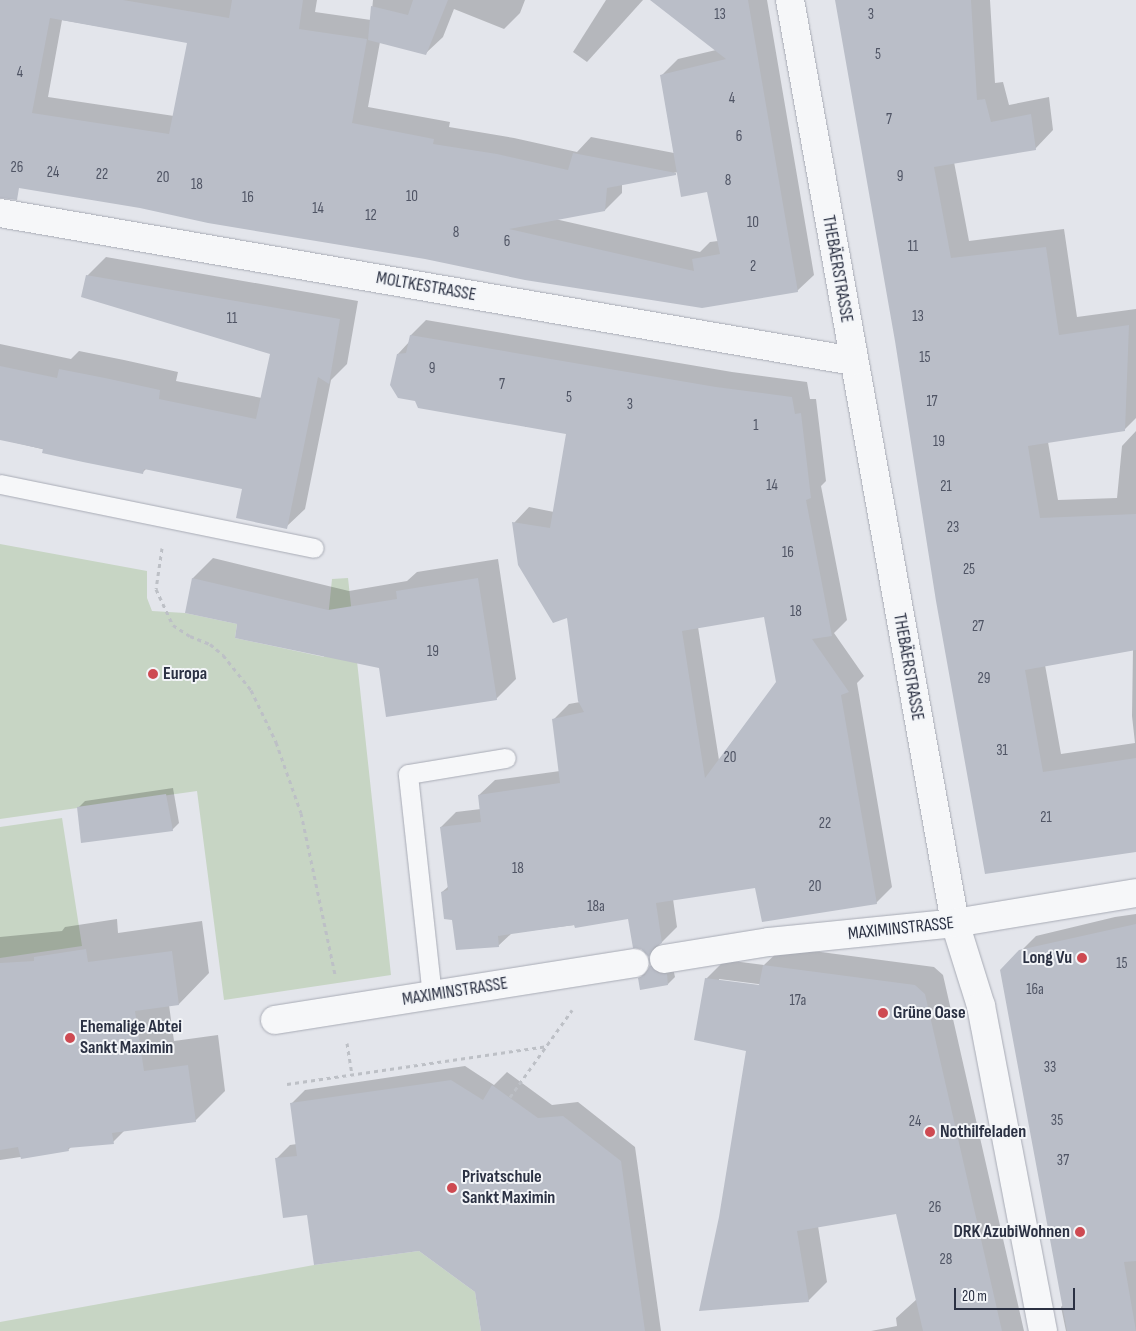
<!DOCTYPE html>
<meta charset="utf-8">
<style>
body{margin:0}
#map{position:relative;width:1136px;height:1331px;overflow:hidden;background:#e3e5eb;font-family:"Sofia Sans Condensed",sans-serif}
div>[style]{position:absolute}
.green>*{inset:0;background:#c7d5c4}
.shadow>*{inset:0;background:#0003}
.building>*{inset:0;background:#babec8}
.path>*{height:3px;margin-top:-1.5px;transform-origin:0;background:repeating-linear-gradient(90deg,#bdc0c6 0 4px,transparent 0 8px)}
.roads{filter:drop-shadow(0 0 1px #a8abb5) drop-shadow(0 0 1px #a8abb5)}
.lane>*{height:19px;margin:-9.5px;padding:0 9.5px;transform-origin:9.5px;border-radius:9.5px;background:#f6f7f9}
.street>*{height:28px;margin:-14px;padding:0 14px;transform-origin:14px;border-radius:14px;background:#f6f7f9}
.dots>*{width:14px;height:14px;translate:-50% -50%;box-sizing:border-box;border:2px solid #f3f5f8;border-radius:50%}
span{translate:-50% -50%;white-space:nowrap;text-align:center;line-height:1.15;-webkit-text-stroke:4px #f3f5f8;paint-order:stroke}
.number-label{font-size:15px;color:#4f5464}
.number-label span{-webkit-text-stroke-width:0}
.street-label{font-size:18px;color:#2b3143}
.poi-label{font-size:18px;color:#2b3143;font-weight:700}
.left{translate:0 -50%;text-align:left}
.right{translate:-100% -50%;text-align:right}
.scale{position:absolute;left:954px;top:1288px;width:121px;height:22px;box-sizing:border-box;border:2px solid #2b3143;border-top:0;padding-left:6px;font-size:15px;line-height:18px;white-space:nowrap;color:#2b3143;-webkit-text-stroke:4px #f3f5f8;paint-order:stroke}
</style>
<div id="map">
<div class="green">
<div style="clip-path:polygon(0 544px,147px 571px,147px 598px,152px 611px,185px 613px,237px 624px,235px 638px,324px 657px,332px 579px,348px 578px,391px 975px,224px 1000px,197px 791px,0 819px)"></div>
<div style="clip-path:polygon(62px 818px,82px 946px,0 958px,0 827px)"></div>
<div style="clip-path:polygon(419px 1251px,475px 1292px,481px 1331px,0 1331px,0 1322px,314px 1265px)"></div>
</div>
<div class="shadow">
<div style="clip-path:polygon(evenodd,0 0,317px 0,315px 12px,371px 20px,373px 0,525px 0,520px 13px,504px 29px,454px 9px,443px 37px,426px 53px,380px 42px,368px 107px,450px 122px,449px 127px,514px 138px,577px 152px,591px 137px,674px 153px,661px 76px,678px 59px,716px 50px,654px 0,767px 0,814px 275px,797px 291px,426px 258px,0 182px,0 0,62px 20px,189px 42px,174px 116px,48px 97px,62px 20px,0 0,678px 172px,708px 191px,718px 241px,710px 242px,700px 252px,555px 219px,605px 210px,622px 193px,622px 184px,678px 172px)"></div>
<div style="clip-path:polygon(606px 0,643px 0,587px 62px,573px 52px)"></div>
<div style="clip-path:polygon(evenodd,836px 0,990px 0,995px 83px,1003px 82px,1009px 105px,1049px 97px,1053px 130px,1035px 149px,954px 162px,969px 241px,1064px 229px,1077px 317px,1136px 309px,1136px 418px,1124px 430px,1048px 442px,1058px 500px,1117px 498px,1122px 446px,1136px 431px,1136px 850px,986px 873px,896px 341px,836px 0,1133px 649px,1132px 716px,1135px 743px,1061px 754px,1045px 665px,1133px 649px)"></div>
<div style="clip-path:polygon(106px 257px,358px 301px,347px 364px,331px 380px,305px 509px,286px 527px,243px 488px,147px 468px,142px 473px,0 439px,0 344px,71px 359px,79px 351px,124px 360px,178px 372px,176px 381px,262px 398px,272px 353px,87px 276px)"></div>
<div style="clip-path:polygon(evenodd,426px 320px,732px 372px,807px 382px,810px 399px,816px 399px,826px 481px,821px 486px,847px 620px,834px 633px,864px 676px,857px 683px,892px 887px,876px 903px,756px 887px,673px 899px,677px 927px,649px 955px,629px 918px,512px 933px,498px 946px,453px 919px,442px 892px,449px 886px,441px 827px,456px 812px,481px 809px,479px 795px,495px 780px,560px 771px,554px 719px,569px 704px,580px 702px,568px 617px,514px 523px,529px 507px,554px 512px,567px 433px,398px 354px,409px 342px,411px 335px,426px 320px,765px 616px,777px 682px,719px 760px,698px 627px,765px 616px)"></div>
<div style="clip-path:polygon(213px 558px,349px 591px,407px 581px,417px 572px,498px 559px,516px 679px,496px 699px,380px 667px,239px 623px,187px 612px,193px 578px)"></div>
<div style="clip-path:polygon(173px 788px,179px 823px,172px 830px,78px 808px,85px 801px)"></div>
<div style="clip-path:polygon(1136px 914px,1136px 1331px,1066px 1331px,1061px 1307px,1063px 1305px,1001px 971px,1036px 936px,1115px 917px)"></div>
<div style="clip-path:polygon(117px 919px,118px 933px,202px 921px,209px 973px,179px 1004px,169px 1005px,174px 1041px,218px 1035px,225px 1091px,195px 1121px,125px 1130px,113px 1142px,72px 1146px,68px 1150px,0 1160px,0 937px,62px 931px,65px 927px)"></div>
<div style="clip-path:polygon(evenodd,783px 947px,934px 967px,943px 975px,1024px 1331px,871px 1331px,897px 1326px,896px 1318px,917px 1299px,897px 1212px,818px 1226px,827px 1282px,808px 1301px,720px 1217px,747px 1050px,706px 979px,725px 960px,764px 965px,783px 947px,719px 979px,766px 985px,765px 987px,719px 981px,719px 979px)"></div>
<div style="clip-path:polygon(658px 959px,673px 968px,675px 977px,668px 984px,639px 979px)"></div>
<div style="clip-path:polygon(465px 1066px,494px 1085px,507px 1072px,552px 1105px,578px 1102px,635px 1147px,661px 1331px,482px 1331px,476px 1292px,419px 1250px,308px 1214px,276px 1159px,290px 1145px,297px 1144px,291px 1104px,305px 1090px)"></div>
</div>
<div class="building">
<div style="clip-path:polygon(evenodd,0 0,123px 0,229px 18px,232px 0,303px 0,299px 29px,367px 39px,352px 123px,434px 139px,433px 144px,497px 154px,568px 170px,573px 153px,676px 173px,676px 175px,607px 188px,605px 211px,509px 229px,694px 271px,692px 259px,720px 254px,707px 192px,681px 197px,660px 75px,726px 59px,650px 0,748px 0,798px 292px,702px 308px,525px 280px,425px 259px,208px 223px,140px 208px,31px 190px,19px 188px,17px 200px,0 198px,0 0,50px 18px,187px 43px,169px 134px,32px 113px,50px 18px)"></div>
<div style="clip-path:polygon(413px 0,448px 0,426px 55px,368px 40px,371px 6px,408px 15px)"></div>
<div style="clip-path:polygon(835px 0,971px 0,977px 100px,985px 99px,991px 122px,1031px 114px,1036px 150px,934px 167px,951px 258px,1046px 247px,1059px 335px,1129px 325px,1125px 431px,1028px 446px,1040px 518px,1136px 514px,1136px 650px,1025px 670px,1043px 772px,1136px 758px,1136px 852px,985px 874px,936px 601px,895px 341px)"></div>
<div style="clip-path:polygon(86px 275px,340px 319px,329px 384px,318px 377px,287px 529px,236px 518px,242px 489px,144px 469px,143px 474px,83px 462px,42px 453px,43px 449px,0 440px,0 366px,57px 378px,59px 369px,105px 378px,160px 390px,159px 399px,256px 419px,270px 354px,81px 297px)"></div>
<div style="clip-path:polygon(evenodd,410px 335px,716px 387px,792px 397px,795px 414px,801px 413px,811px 498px,806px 500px,832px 636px,812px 639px,849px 692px,841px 695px,877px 904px,762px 922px,755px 888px,656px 903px,662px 943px,654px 947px,649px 957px,641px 949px,633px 948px,628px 919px,575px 928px,574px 925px,498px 936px,499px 947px,456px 950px,452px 920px,444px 919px,441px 892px,448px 890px,440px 827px,481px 822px,478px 795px,560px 783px,552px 719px,584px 712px,578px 701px,567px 618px,553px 623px,518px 565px,512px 522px,550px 528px,566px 434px,418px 408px,415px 401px,398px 398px,390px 385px,397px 354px,406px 353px,410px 335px,764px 617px,776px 682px,705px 778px,682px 631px,764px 617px)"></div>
<div style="clip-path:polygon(192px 578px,328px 610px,397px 599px,396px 591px,478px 578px,497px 700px,386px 717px,379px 668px,235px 638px,237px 624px,185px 613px)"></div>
<div style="clip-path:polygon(166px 794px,173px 831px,81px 843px,77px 807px)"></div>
<div style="clip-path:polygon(1136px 924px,1136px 1261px,1124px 1262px,1136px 1331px,1067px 1331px,1000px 970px,1019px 950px)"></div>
<div style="clip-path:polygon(86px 949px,88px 962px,172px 951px,179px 1005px,135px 1011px,144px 1071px,188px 1065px,196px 1122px,112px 1133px,114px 1144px,68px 1148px,69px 1151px,21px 1159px,18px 1147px,0 1150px,0 963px,34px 961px,34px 957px)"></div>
<div style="clip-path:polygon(650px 965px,658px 973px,667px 974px,668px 985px,640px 990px,638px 978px,645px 975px)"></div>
<div style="clip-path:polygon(763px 965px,915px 985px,925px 994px,1002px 1331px,923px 1331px,896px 1214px,797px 1231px,809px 1302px,699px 1311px,719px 1217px,746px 1051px,694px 1040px,705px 978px,759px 985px)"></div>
<div style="clip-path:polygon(451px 1080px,483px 1100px,492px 1085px,538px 1118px,563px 1116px,621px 1161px,645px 1331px,481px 1331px,475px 1292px,419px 1251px,314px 1265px,307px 1215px,283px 1218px,275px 1158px,297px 1156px,290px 1103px)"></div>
</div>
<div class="path">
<div style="left:162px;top:548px;width:41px;rotate:98.3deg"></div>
<div style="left:156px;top:589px;width:40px;rotate:65deg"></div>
<div style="left:173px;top:625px;width:20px;rotate:33deg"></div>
<div style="left:190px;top:636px;width:22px;rotate:22deg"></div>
<div style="left:210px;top:644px;width:17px;rotate:40deg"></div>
<div style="left:223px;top:655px;width:45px;rotate:51.3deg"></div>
<div style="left:251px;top:690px;width:58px;rotate:64.3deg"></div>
<div style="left:276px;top:742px;width:75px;rotate:70.6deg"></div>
<div style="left:301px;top:813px;width:166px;rotate:78.1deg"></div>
<div style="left:347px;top:1043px;width:31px;rotate:81deg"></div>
<div style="left:287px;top:1084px;width:262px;rotate:-8.3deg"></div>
<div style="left:510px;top:1097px;width:107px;rotate:-54.5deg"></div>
</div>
<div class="roads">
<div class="lane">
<div style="left:0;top:484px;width:320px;rotate:11.5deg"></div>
<div style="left:432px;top:996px;width:223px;rotate:-96.2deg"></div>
<div style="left:408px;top:774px;width:99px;rotate:-9.3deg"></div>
</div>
<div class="street">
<div style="left:790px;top:0;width:938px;rotate:79.86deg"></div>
<div style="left:955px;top:923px;width:87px;rotate:72.6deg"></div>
<div style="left:981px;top:1006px;width:331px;rotate:79.2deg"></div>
<div style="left:0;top:213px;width:866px;rotate:9.84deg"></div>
<div style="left:664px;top:959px;width:106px;rotate:-9.2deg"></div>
<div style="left:769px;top:942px;width:187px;rotate:-5.8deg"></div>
<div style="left:955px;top:923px;width:183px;rotate:-9.4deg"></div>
<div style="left:275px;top:1020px;width:364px;rotate:-9deg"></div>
</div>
</div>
<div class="dots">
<div style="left:153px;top:674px;background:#ce4a52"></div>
<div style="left:1082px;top:958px;background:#ce4a52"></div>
<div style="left:883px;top:1013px;background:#ce4a52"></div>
<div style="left:70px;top:1038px;background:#ce4a52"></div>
<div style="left:930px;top:1132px;background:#ce4a52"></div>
<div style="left:452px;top:1188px;background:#ce4a52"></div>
<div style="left:1080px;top:1232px;background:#ce4a52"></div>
</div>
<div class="number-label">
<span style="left:720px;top:15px">13</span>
<span style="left:871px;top:15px">3</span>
<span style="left:878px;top:55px">5</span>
<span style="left:20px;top:73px">4</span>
<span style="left:732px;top:99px">4</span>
<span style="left:889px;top:120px">7</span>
<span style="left:739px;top:137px">6</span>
<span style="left:17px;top:168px">26</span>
<span style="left:53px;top:173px">24</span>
<span style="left:102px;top:175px">22</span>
<span style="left:900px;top:177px">9</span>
<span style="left:163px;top:178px">20</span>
<span style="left:728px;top:181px">8</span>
<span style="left:197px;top:185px">18</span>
<span style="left:412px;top:197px">10</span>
<span style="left:248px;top:198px">16</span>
<span style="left:318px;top:209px">14</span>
<span style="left:371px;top:216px">12</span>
<span style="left:753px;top:223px">10</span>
<span style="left:456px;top:233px">8</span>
<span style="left:507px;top:242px">6</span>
<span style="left:913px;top:247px">11</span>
<span style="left:753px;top:267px">2</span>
<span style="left:918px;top:317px">13</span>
<span style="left:232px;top:319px">11</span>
<span style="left:925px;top:358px">15</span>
<span style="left:432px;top:369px">9</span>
<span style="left:502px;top:385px">7</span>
<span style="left:569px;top:398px">5</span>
<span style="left:932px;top:402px">17</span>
<span style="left:630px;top:405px">3</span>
<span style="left:756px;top:426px">1</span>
<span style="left:939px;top:442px">19</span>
<span style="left:772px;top:486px">14</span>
<span style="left:946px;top:487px">21</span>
<span style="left:953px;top:528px">23</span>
<span style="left:788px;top:553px">16</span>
<span style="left:969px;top:570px">25</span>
<span style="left:796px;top:612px">18</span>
<span style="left:978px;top:627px">27</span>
<span style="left:433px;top:652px">19</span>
<span style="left:984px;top:679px">29</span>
<span style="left:1002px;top:751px">31</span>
<span style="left:730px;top:758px">20</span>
<span style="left:1046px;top:818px">21</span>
<span style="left:825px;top:824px">22</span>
<span style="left:518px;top:869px">18</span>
<span style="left:815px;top:887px">20</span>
<span style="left:596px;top:907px">18a</span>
<span style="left:1122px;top:964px">15</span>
<span style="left:1035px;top:990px">16a</span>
<span style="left:798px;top:1001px">17a</span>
<span style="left:1050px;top:1068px">33</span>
<span style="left:1057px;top:1121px">35</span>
<span style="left:915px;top:1122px">24</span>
<span style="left:1063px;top:1161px">37</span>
<span style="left:935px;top:1208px">26</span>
<span style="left:946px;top:1260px">28</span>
</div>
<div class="street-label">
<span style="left:837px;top:269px;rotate:80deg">THEBÄERSTRASSE</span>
<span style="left:426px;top:287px;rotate:10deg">MOLTKESTRASSE</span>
<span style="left:908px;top:667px;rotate:80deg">THEBÄERSTRASSE</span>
<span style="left:901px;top:929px;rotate:-6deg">MAXIMINSTRASSE</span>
<span style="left:455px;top:992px;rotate:-9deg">MAXIMINSTRASSE</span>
</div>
<div class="poi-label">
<span class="left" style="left:163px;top:674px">Europa</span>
<span class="right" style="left:1072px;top:958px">Long Vu</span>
<span class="left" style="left:893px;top:1013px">Grüne Oase</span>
<span class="left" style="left:80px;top:1038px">Ehemalige Abtei<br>Sankt Maximin</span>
<span class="left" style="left:940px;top:1132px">Nothilfeladen</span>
<span class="left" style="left:462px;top:1188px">Privatschule<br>Sankt Maximin</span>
<span class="right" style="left:1070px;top:1232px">DRK AzubiWohnen</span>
</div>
<div class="scale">20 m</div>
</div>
